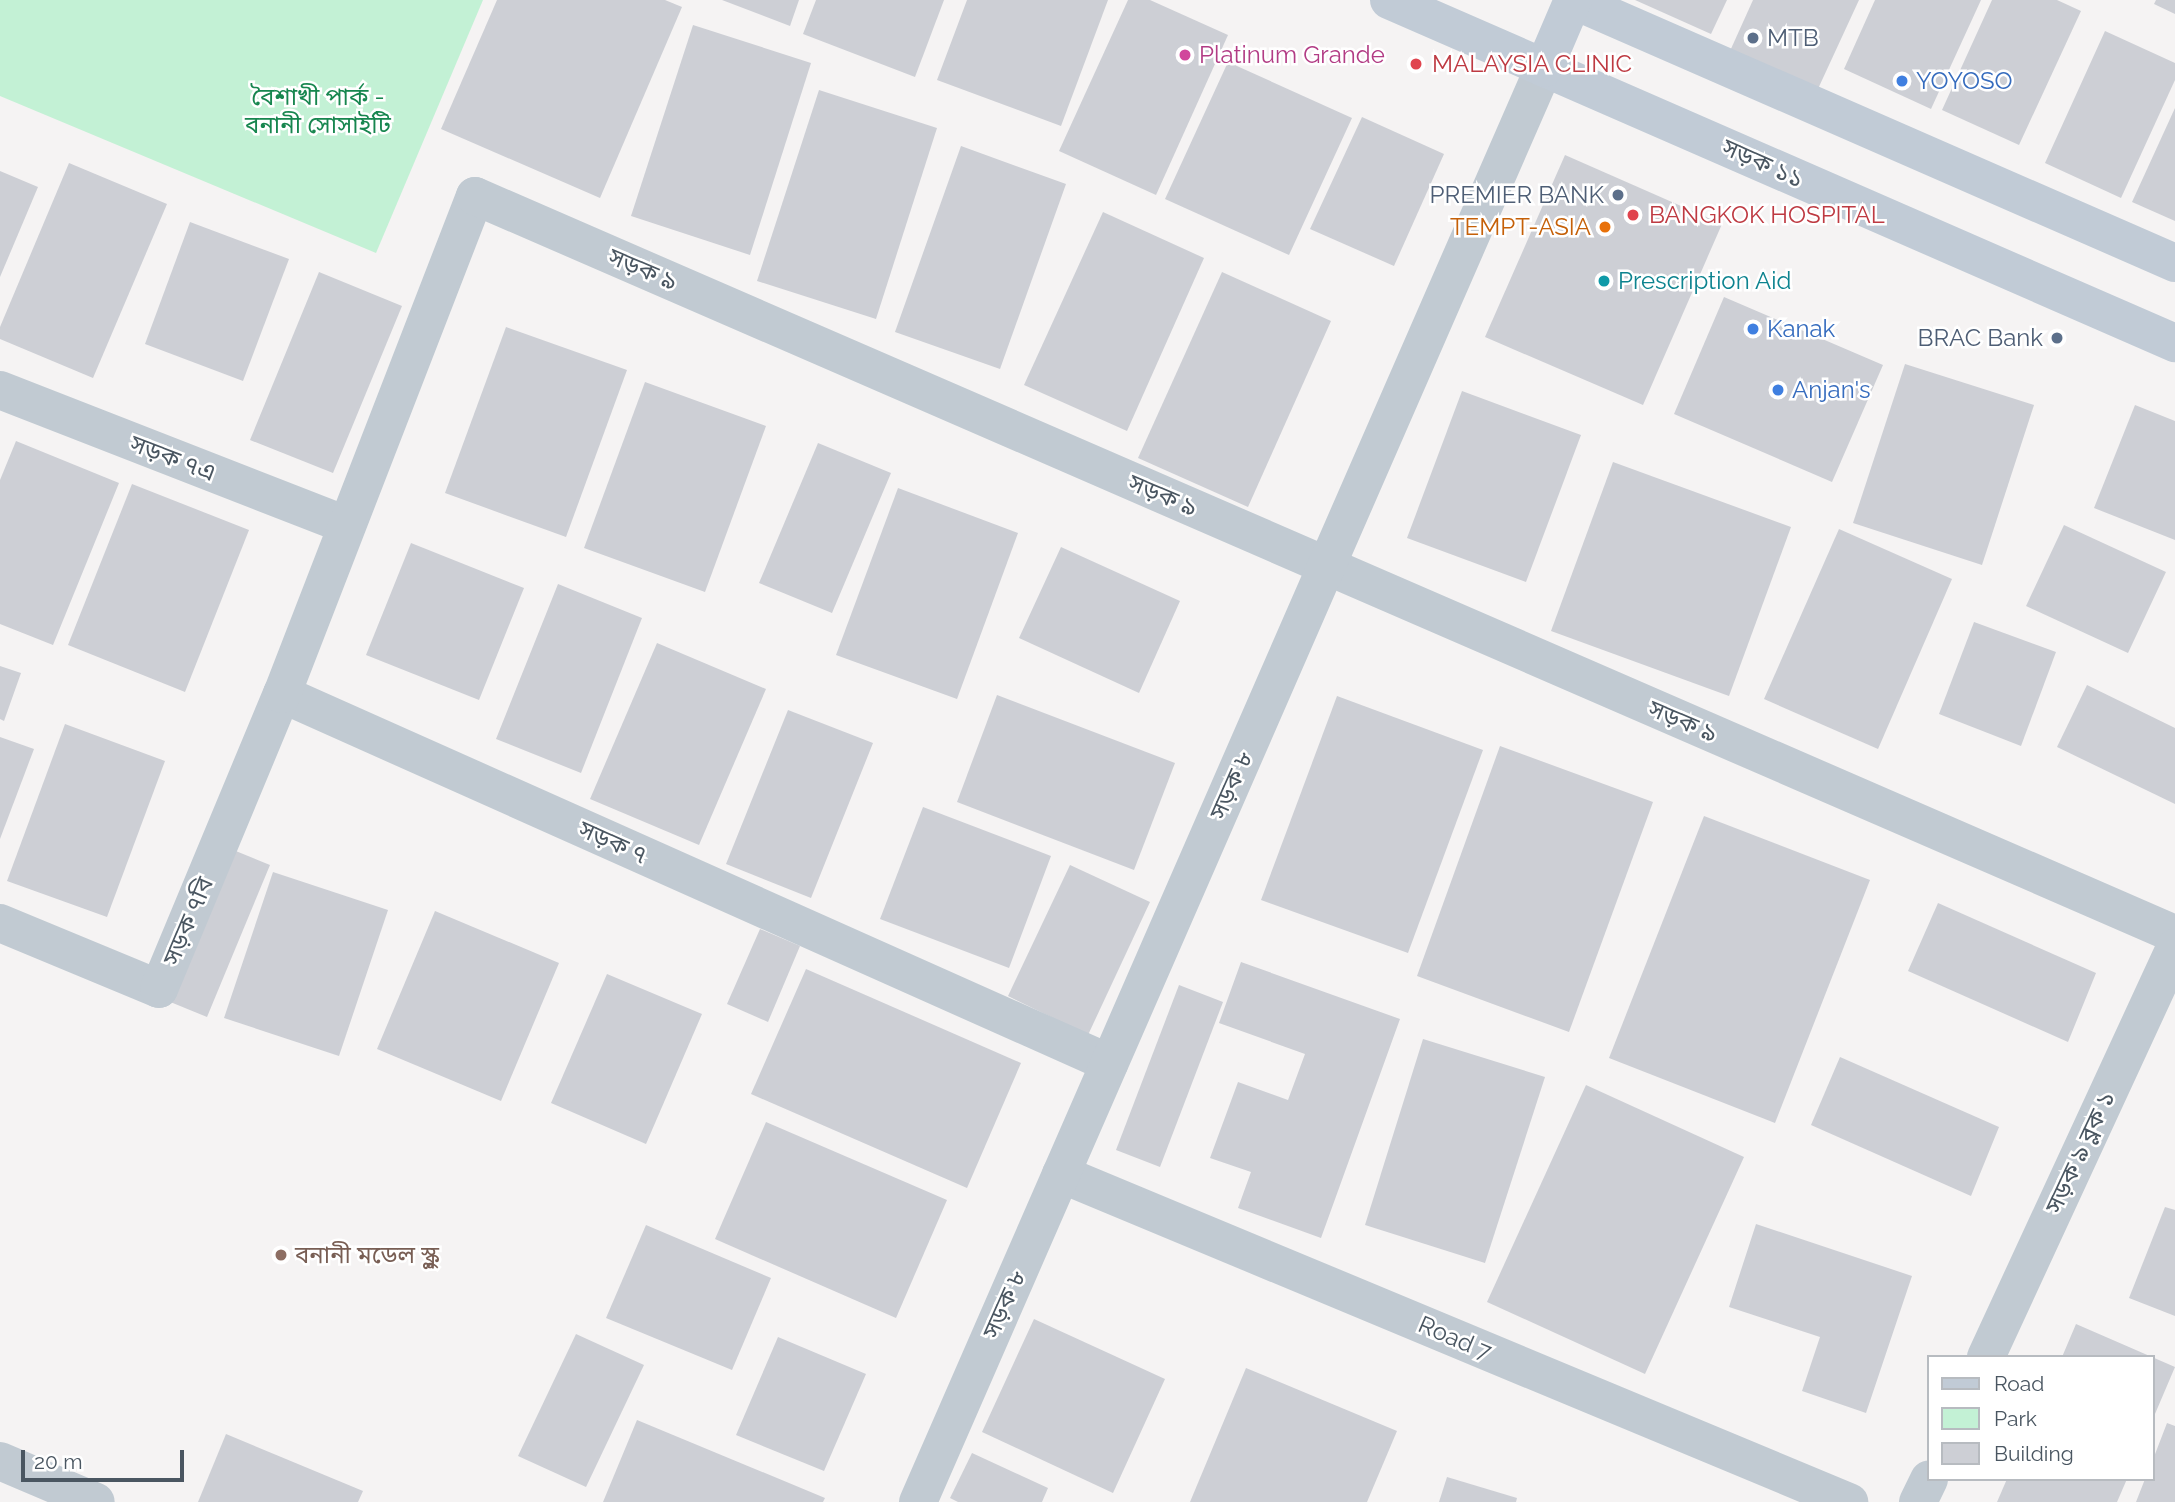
<!DOCTYPE html>
<meta charset="utf-8">
<style>
body{margin:0}
#map{position:relative;width:2175px;height:1502px;overflow:hidden;background:#f5f3f3;font-family:Raleway,"Noto Sans Bengali",sans-serif}
div>[style]{position:absolute}
.green>*{inset:0;background:#c3f1d5}
.building>*{inset:0;background:#cdcfd5}
.minor>*{height:38px;margin:-19px;padding:0 19px;transform-origin:19px;border-radius:19px;background:#c1cad2}
.tertiary>*{height:38px;margin:-19px;padding:0 19px;transform-origin:19px;border-radius:19px;background:#c1cad2}
.secondary>*{height:38px;margin:-19px;padding:0 19px;transform-origin:19px;border-radius:19px;background:#c1cbd6}
.dots>*{width:19px;height:19px;translate:-50% -50%;box-sizing:border-box;border:4px solid #fff;border-radius:50%}
span{translate:-50% -50%;white-space:nowrap;text-align:center;line-height:1.15;-webkit-text-stroke:5px #fff;paint-order:stroke}
.service-label{font-size:24px;color:#4e5e75}
.left{translate:0 -50%;text-align:left}
.right{translate:-100% -50%;text-align:right}
.hotel-label{font-size:24px;color:#b23c85}
.health-label{font-size:24px;color:#be3a42}
.shop-label{font-size:24px;color:#366cbe}
.park-label{font-size:24px;color:#17864f}
.street-label{font-size:24px;color:#4a5661}
.food-label{font-size:24px;color:#c56008}
.culture-label{font-size:24px;color:#0d838f}
.education-label{font-size:24px;color:#785e54}
.legend{position:absolute;left:1927px;top:1355px;width:228px;height:126px;box-sizing:border-box;background:#fff;border:2px solid #b7bbc0;margin:0;padding:9px 12px;list-style:none;font-size:21px;color:#4a5661}
.legend li{display:flex;align-items:center;gap:14px;height:35px}
.legend b{width:35px;border:2px solid #b7bbc0}
.scale{position:absolute;left:21px;top:1450px;width:163px;height:32px;box-sizing:border-box;border:4px solid #4a5661;border-top:0;padding-left:9px;font-size:21px;line-height:24px;white-space:nowrap;color:#4a5661;-webkit-text-stroke:5px #fff;paint-order:stroke}
</style>
<div id="map">
<div class="green">
<div style="clip-path:polygon(0 0,483px 0,376px 253px,0 96px)"></div>
</div>
<div class="building">
<div style="clip-path:polygon(497px 0,665px 0,682px 7px,600px 198px,441px 129px)"></div>
<div style="clip-path:polygon(722px 0,799px 0,790px 26px)"></div>
<div style="clip-path:polygon(816px 0,944px 0,915px 77px,803px 34px)"></div>
<div style="clip-path:polygon(967px 0,1108px 0,1061px 126px,937px 80px)"></div>
<div style="clip-path:polygon(1128px 0,1150px 0,1228px 35px,1156px 195px,1059px 151px)"></div>
<div style="clip-path:polygon(1635px 0,1727px 0,1711px 34px)"></div>
<div style="clip-path:polygon(1753px 0,1859px 0,1817px 91px,1730px 51px)"></div>
<div style="clip-path:polygon(1875px 0,1981px 0,1931px 109px,1844px 69px)"></div>
<div style="clip-path:polygon(1992px 0,2057px 0,2081px 11px,2019px 145px,1942px 110px)"></div>
<div style="clip-path:polygon(2156px 0,2175px 0,2175px 14px,2154px 4px)"></div>
<div style="clip-path:polygon(693px 25px,811px 63px,750px 255px,631px 216px)"></div>
<div style="clip-path:polygon(2105px 31px,2175px 63px,2175px 80px,2121px 198px,2045px 163px)"></div>
<div style="clip-path:polygon(1228px 62px,1352px 118px,1289px 255px,1165px 199px)"></div>
<div style="clip-path:polygon(819px 90px,937px 128px,876px 319px,757px 281px)"></div>
<div style="clip-path:polygon(2175px 108px,2175px 221px,2132px 202px)"></div>
<div style="clip-path:polygon(1362px 117px,1444px 154px,1394px 266px,1310px 229px)"></div>
<div style="clip-path:polygon(961px 146px,1066px 184px,1000px 369px,895px 332px)"></div>
<div style="clip-path:polygon(1565px 155px,1722px 224px,1643px 405px,1485px 337px)"></div>
<div style="clip-path:polygon(69px 163px,167px 204px,93px 378px,0 339px,0 327px)"></div>
<div style="clip-path:polygon(0 171px,38px 187px,0 277px)"></div>
<div style="clip-path:polygon(1103px 212px,1204px 258px,1127px 431px,1024px 385px)"></div>
<div style="clip-path:polygon(190px 222px,289px 259px,243px 381px,145px 344px)"></div>
<div style="clip-path:polygon(319px 272px,402px 306px,333px 473px,250px 440px)"></div>
<div style="clip-path:polygon(1222px 272px,1331px 321px,1248px 507px,1138px 458px)"></div>
<div style="clip-path:polygon(1724px 297px,1883px 365px,1832px 482px,1674px 414px)"></div>
<div style="clip-path:polygon(506px 327px,627px 370px,566px 537px,445px 493px)"></div>
<div style="clip-path:polygon(1905px 364px,2034px 405px,1982px 565px,1853px 523px)"></div>
<div style="clip-path:polygon(645px 382px,766px 426px,705px 592px,584px 548px)"></div>
<div style="clip-path:polygon(1462px 391px,1581px 435px,1526px 582px,1407px 538px)"></div>
<div style="clip-path:polygon(2135px 405px,2175px 421px,2175px 540px,2094px 508px)"></div>
<div style="clip-path:polygon(16px 441px,119px 483px,53px 645px,0 624px,0 480px)"></div>
<div style="clip-path:polygon(818px 443px,891px 473px,832px 613px,759px 583px)"></div>
<div style="clip-path:polygon(1613px 462px,1791px 527px,1729px 696px,1551px 631px)"></div>
<div style="clip-path:polygon(132px 484px,249px 530px,185px 692px,68px 645px)"></div>
<div style="clip-path:polygon(898px 488px,1018px 533px,957px 699px,836px 655px)"></div>
<div style="clip-path:polygon(2064px 525px,2166px 572px,2128px 653px,2026px 606px)"></div>
<div style="clip-path:polygon(1839px 529px,1952px 579px,1878px 749px,1764px 699px)"></div>
<div style="clip-path:polygon(411px 543px,524px 588px,479px 700px,366px 655px)"></div>
<div style="clip-path:polygon(1061px 547px,1180px 601px,1139px 693px,1019px 638px)"></div>
<div style="clip-path:polygon(558px 584px,642px 618px,581px 773px,496px 739px)"></div>
<div style="clip-path:polygon(1974px 622px,2056px 652px,2021px 746px,1939px 714px)"></div>
<div style="clip-path:polygon(657px 643px,766px 689px,699px 845px,590px 799px)"></div>
<div style="clip-path:polygon(0 666px,21px 673px,4px 721px,0 719px)"></div>
<div style="clip-path:polygon(2087px 685px,2175px 728px,2175px 804px,2057px 747px)"></div>
<div style="clip-path:polygon(997px 695px,1175px 763px,1134px 870px,957px 802px)"></div>
<div style="clip-path:polygon(1337px 696px,1483px 750px,1408px 953px,1261px 900px)"></div>
<div style="clip-path:polygon(788px 710px,873px 743px,811px 898px,726px 864px)"></div>
<div style="clip-path:polygon(65px 724px,165px 761px,107px 917px,7px 881px)"></div>
<div style="clip-path:polygon(0 737px,34px 749px,0 839px)"></div>
<div style="clip-path:polygon(1500px 746px,1653px 802px,1569px 1032px,1417px 976px)"></div>
<div style="clip-path:polygon(923px 807px,1051px 856px,1009px 968px,880px 919px)"></div>
<div style="clip-path:polygon(1704px 816px,1870px 880px,1775px 1123px,1609px 1058px)"></div>
<div style="clip-path:polygon(226px 847px,270px 865px,207px 1017px,163px 999px)"></div>
<div style="clip-path:polygon(1070px 865px,1150px 902px,1088px 1035px,1008px 996px)"></div>
<div style="clip-path:polygon(273px 872px,388px 910px,339px 1056px,224px 1018px)"></div>
<div style="clip-path:polygon(1938px 903px,2096px 973px,2068px 1042px,1908px 971px)"></div>
<div style="clip-path:polygon(435px 911px,559px 963px,501px 1101px,377px 1049px)"></div>
<div style="clip-path:polygon(760px 929px,800px 946px,768px 1022px,727px 1004px)"></div>
<div style="clip-path:polygon(1241px 962px,1400px 1019px,1321px 1238px,1238px 1208px,1251px 1172px,1210px 1158px,1238px 1082px,1288px 1100px,1305px 1054px,1219px 1023px)"></div>
<div style="clip-path:polygon(806px 969px,1021px 1063px,967px 1188px,751px 1094px)"></div>
<div style="clip-path:polygon(607px 974px,702px 1014px,646px 1144px,551px 1103px)"></div>
<div style="clip-path:polygon(1179px 985px,1223px 1002px,1160px 1167px,1116px 1150px)"></div>
<div style="clip-path:polygon(1423px 1039px,1545px 1077px,1485px 1263px,1365px 1225px)"></div>
<div style="clip-path:polygon(1840px 1057px,1999px 1127px,1971px 1196px,1811px 1125px)"></div>
<div style="clip-path:polygon(1586px 1085px,1744px 1157px,1645px 1374px,1487px 1302px)"></div>
<div style="clip-path:polygon(766px 1122px,947px 1200px,896px 1318px,715px 1239px)"></div>
<div style="clip-path:polygon(2165px 1207px,2175px 1210px,2175px 1316px,2129px 1298px)"></div>
<div style="clip-path:polygon(1756px 1224px,1912px 1276px,1866px 1413px,1802px 1391px,1820px 1337px,1729px 1307px)"></div>
<div style="clip-path:polygon(646px 1225px,771px 1278px,732px 1370px,606px 1318px)"></div>
<div style="clip-path:polygon(1034px 1319px,1165px 1379px,1113px 1493px,982px 1432px)"></div>
<div style="clip-path:polygon(2076px 1324px,2175px 1367px,2152px 1421px,2152px 1357px,2062px 1357px)"></div>
<div style="clip-path:polygon(576px 1334px,644px 1365px,586px 1487px,518px 1456px)"></div>
<div style="clip-path:polygon(778px 1337px,866px 1374px,824px 1471px,736px 1435px)"></div>
<div style="clip-path:polygon(1246px 1368px,1397px 1431px,1367px 1502px,1190px 1502px)"></div>
<div style="clip-path:polygon(637px 1420px,825px 1498px,823px 1502px,603px 1502px)"></div>
<div style="clip-path:polygon(2167px 1423px,2175px 1426px,2175px 1502px,2136px 1502px,2145px 1479px,2152px 1479px,2152px 1462px)"></div>
<div style="clip-path:polygon(226px 1434px,363px 1491px,358px 1502px,198px 1502px)"></div>
<div style="clip-path:polygon(972px 1453px,1048px 1488px,1042px 1502px,958px 1502px,950px 1498px)"></div>
<div style="clip-path:polygon(1447px 1477px,1517px 1498px,1516px 1502px,1439px 1502px)"></div>
<div style="clip-path:polygon(2007px 1479px,2127px 1479px,2117px 1502px,1997px 1502px)"></div>
</div>
<div class="minor">
<div style="left:0;top:390px;width:372px;rotate:21.3deg"></div>
<div style="left:282px;top:694px;width:906px;rotate:24.05deg"></div>
<div style="left:0;top:923px;width:172px;rotate:22.5deg"></div>
<div style="left:159px;top:989px;width:320px;rotate:-67.4deg"></div>
<div style="left:282px;top:694px;width:534px;rotate:-68.82deg"></div>
<div style="left:475px;top:196px;width:1853px;rotate:23.47deg"></div>
<div style="left:1986px;top:1357px;width:451px;rotate:-65.2deg"></div>
<div style="left:0;top:1461px;width:104px;rotate:23.1deg"></div>
<div style="left:1918px;top:1502px;width:25px;rotate:-64deg"></div>
</div>
<div class="tertiary">
<div style="left:1061px;top:1174px;width:854px;rotate:22.6deg"></div>
<div style="left:918px;top:1502px;width:1565px;rotate:-66.42deg"></div>
</div>
<div class="secondary">
<div style="left:1389px;top:0;width:858px;rotate:23.58deg"></div>
<div style="left:1573px;top:0;width:657px;rotate:23.6deg"></div>
<div style="left:1544px;top:68px;width:74px;rotate:-66.9deg"></div>
</div>
<div class="dots">
<div style="left:1753px;top:38px;background:#5c6f8a"></div>
<div style="left:1185px;top:55px;background:#d1479c"></div>
<div style="left:1416px;top:64px;background:#e0444e"></div>
<div style="left:1902px;top:81px;background:#3f7fe0"></div>
<div style="left:1618px;top:195px;background:#5c6f8a"></div>
<div style="left:1633px;top:215px;background:#e0444e"></div>
<div style="left:1605px;top:227px;background:#e8710a"></div>
<div style="left:1604px;top:281px;background:#0f9aa8"></div>
<div style="left:1753px;top:329px;background:#3f7fe0"></div>
<div style="left:2057px;top:338px;background:#5c6f8a"></div>
<div style="left:1778px;top:390px;background:#3f7fe0"></div>
<div style="left:281px;top:1255px;background:#8d6e63"></div>
</div>
<div class="service-label">
<span class="left" style="left:1767px;top:38px">MTB</span>
<span class="right" style="left:1604px;top:195px">PREMIER BANK</span>
<span class="right" style="left:2043px;top:338px">BRAC Bank</span>
</div>
<div class="hotel-label">
<span class="left" style="left:1199px;top:55px">Platinum Grande</span>
</div>
<div class="health-label">
<span class="left" style="left:1432px;top:64px">MALAYSIA CLINIC</span>
<span class="left" style="left:1649px;top:215px">BANGKOK HOSPITAL</span>
</div>
<div class="shop-label">
<span class="left" style="left:1916px;top:81px">YOYOSO</span>
<span class="left" style="left:1767px;top:329px">Kanak</span>
<span class="left" style="left:1792px;top:390px">Anjan's</span>
</div>
<div class="park-label">
<span style="left:318px;top:111px">বৈশাখী পার্ক -<br>বনানী সোসাইটি</span>
</div>
<div class="street-label">
<span style="left:1763px;top:163px;rotate:24deg">সড়ক ১১</span>
<span style="left:643px;top:269px;rotate:23deg">সড়ক ৯</span>
<span style="left:173px;top:458px;rotate:21deg">সড়ক ৭এ</span>
<span style="left:1163px;top:495px;rotate:23deg">সড়ক ৯</span>
<span style="left:1683px;top:721px;rotate:23deg">সড়ক ৯</span>
<span style="left:1231px;top:785px;rotate:-66deg">সড়ক ৮</span>
<span style="left:613px;top:842px;rotate:24deg">সড়ক ৭</span>
<span style="left:188px;top:921px;rotate:-67deg">সড়ক ৭বি</span>
<span style="left:2080px;top:1152px;rotate:-65deg">সড়ক ৯ ব্লক ১</span>
<span style="left:1004px;top:1304px;rotate:-66deg">সড়ক ৮</span>
<span style="left:1455px;top:1338px;rotate:23deg">Road 7</span>
</div>
<div class="food-label">
<span class="right" style="left:1591px;top:227px">TEMPT-ASIA</span>
</div>
<div class="culture-label">
<span class="left" style="left:1618px;top:281px">Prescription Aid</span>
</div>
<div class="education-label">
<span class="left" style="left:295px;top:1255px">বনানী মডেল স্কুল</span>
</div>
<ul class="legend">
<li><b style="height:9px;background:#c1cbd6"></b>Road</li>
<li><b style="height:19px;background:#c3f1d5"></b>Park</li>
<li><b style="height:19px;background:#cdcfd5"></b>Building</li>
</ul>
<div class="scale">20 m</div>
</div>
